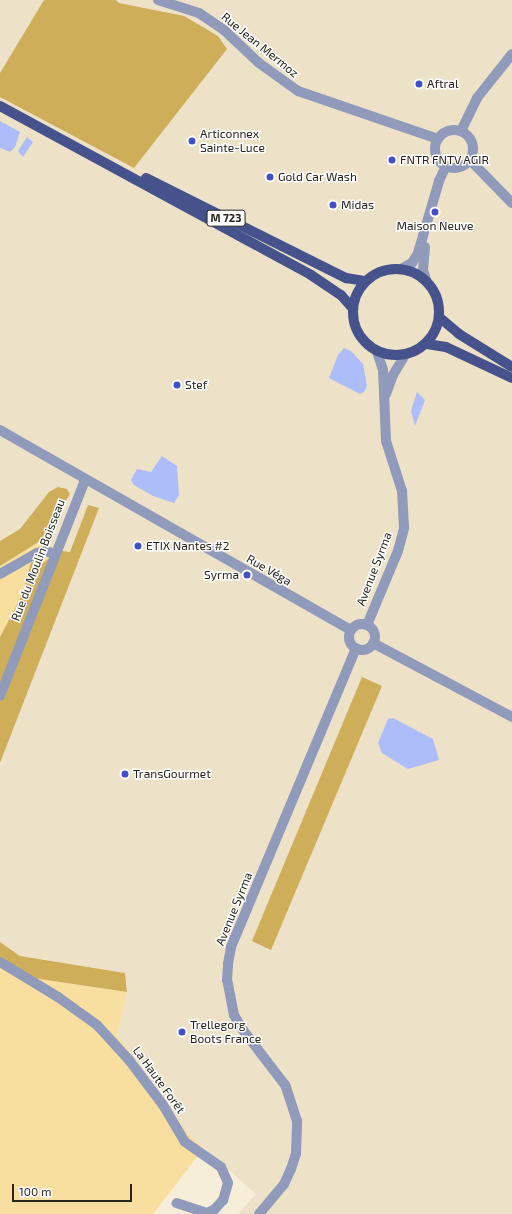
<!DOCTYPE html>
<meta charset="utf-8">
<style>
body{margin:0}
#map{position:relative;width:512px;height:1214px;overflow:hidden;background:#f6eed9;font-family:"Exo 2",sans-serif}
div>[style]{position:absolute}
.built>*{inset:0;background:#ede2c7}
.green>*{inset:0;background:#f8df9f}
.forest>*{inset:0;background:#cfae5a}
.water>*{inset:0;background:#acbdf9}
.minor>*{height:10px;margin:-5px;padding:0 5px;transform-origin:5px;border-radius:5px;background:#909aba}
.minor>.ring{margin:-5px;padding:0;box-sizing:content-box;background:none;border:10px solid #909aba;border-radius:50%}
.major>*{height:10px;margin:-5px;padding:0 5px;transform-origin:5px;border-radius:5px;background:#45528b}
.major>.ring{margin:-5px;padding:0;box-sizing:content-box;background:none;border:10px solid #45528b;border-radius:50%}
.dots>*{width:11px;height:11px;translate:-50% -50%;box-sizing:border-box;border:2px solid #fff;border-radius:50%}
span{translate:-50% -50%;white-space:nowrap;text-align:center;line-height:1.15;-webkit-text-stroke:3px #fff;paint-order:stroke}
.shield-label span{padding:1px 3px;background:#fff;border:1px solid;border-radius:3px;-webkit-text-stroke-width:0}
.shield-label{font-size:11px;color:#27241c;font-weight:700}
.street-label{font-size:12px;color:#27241c}
.poi-label{font-size:12px;color:#27241c}
.left{translate:0 -50%;text-align:left}
.right{translate:-100% -50%;text-align:right}
.scale{position:absolute;left:12px;top:1184px;width:120px;height:18px;box-sizing:border-box;border:2px solid #27241c;border-top:0;padding-left:5px;font-size:12px;line-height:14px;white-space:nowrap;color:#27241c;-webkit-text-stroke:3px #fff;paint-order:stroke}
</style>
<div id="map">
<div class="built">
<div style="clip-path:polygon(0 0,512px 0,512px 1214px,238px 1214px,256px 1194px,189px 1135px,117px 1035px,127px 992px,125px 973px,20px 956px,0 942px,0 763px,77px 563px,40px 542px,0 566px)"></div>
</div>
<div class="green">
<div style="clip-path:polygon(40px 541px,62px 551px,42px 563px,31px 562px,22px 595px,0 637px,0 566px)"></div>
<div style="clip-path:polygon(0 958px,33px 978px,127px 992px,117px 1035px,189px 1135px,204px 1148px,153px 1214px,0 1214px)"></div>
</div>
<div class="forest">
<div style="clip-path:polygon(44px 0,116px 0,119px 3px,184px 16px,218px 36px,227px 49px,134px 168px,0 97px,0 73px)"></div>
<div style="clip-path:polygon(58px 487px,67px 489px,70px 494px,40px 541px,0 566px,0 541px,20px 529px,49px 492px)"></div>
<div style="clip-path:polygon(88px 505px,99px 508px,0 763px,0 637px,22px 595px,31px 562px,42px 563px,62px 551px,70px 552px)"></div>
<div style="clip-path:polygon(362px 677px,382px 686px,271px 950px,252px 941px)"></div>
<div style="clip-path:polygon(0 942px,20px 956px,125px 973px,127px 992px,33px 978px,0 958px)"></div>
</div>
<div class="water">
<div style="clip-path:polygon(0 121px,20px 132px,15px 147px,10px 152px,0 148px)"></div>
<div style="clip-path:polygon(27px 137px,33px 142px,23px 157px,18px 151px)"></div>
<div style="clip-path:polygon(344px 348px,351px 351px,363px 364px,367px 386px,364px 392px,360px 394px,329px 378px,338px 355px)"></div>
<div style="clip-path:polygon(417px 392px,425px 400px,415px 426px,411px 411px)"></div>
<div style="clip-path:polygon(162px 456px,177px 466px,179px 495px,174px 503px,153px 496px,134px 485px,131px 480px,137px 469px,151px 472px)"></div>
<div style="clip-path:polygon(393px 718px,433px 739px,439px 760px,408px 769px,382px 753px,378px 743px,388px 719px)"></div>
</div>
<div class="minor">
<div style="left:158px;top:0;width:43px;rotate:17.6deg"></div>
<div style="left:199px;top:13px;width:30px;rotate:34deg"></div>
<div style="left:224px;top:30px;width:48px;rotate:43.3deg"></div>
<div style="left:259px;top:63px;width:48px;rotate:35.7deg"></div>
<div style="left:298px;top:91px;width:148px;rotate:18.9deg"></div>
<div class="ring" style="left:435px;top:130px;width:28px;height:28px"></div>
<div style="left:461px;top:131px;width:37px;rotate:-64deg"></div>
<div style="left:477px;top:98px;width:56px;rotate:-51.5deg"></div>
<div style="left:470px;top:160px;width:60px;rotate:45.7deg"></div>
<div style="left:425px;top:247px;width:23px;rotate:95deg"></div>
<div style="left:423px;top:270px;width:13px;rotate:72deg"></div>
<div style="left:401px;top:269px;width:13px;rotate:-29deg"></div>
<div style="left:412px;top:263px;width:12px;rotate:-59deg"></div>
<div style="left:418px;top:253px;width:75px;rotate:-73.7deg"></div>
<div style="left:439px;top:181px;width:17px;rotate:-65deg"></div>
<div style="left:386px;top:394px;width:20px;rotate:-70deg"></div>
<div style="left:393px;top:375px;width:23px;rotate:-59deg"></div>
<div style="left:0;top:430px;width:404px;rotate:29.7deg"></div>
<div style="left:0;top:574px;width:43px;rotate:-29.6deg"></div>
<div style="left:37px;top:553px;width:9px;rotate:-13deg"></div>
<div style="left:46px;top:551px;width:9px;rotate:21deg"></div>
<div class="ring" style="left:349px;top:624px;width:16px;height:16px"></div>
<div style="left:367px;top:625px;width:80px;rotate:-67.3deg"></div>
<div style="left:398px;top:551px;width:24px;rotate:-75deg"></div>
<div style="left:404px;top:528px;width:37px;rotate:-93deg"></div>
<div style="left:402px;top:491px;width:52px;rotate:-107.7deg"></div>
<div style="left:386px;top:441px;width:71px;rotate:-92.4deg"></div>
<div style="left:383px;top:370px;width:20px;rotate:-108deg"></div>
<div style="left:373px;top:643px;width:157px;rotate:28deg"></div>
<div style="left:0;top:696px;width:232px;rotate:-68.5deg"></div>
<div style="left:0;top:962px;width:68px;rotate:31.1deg"></div>
<div style="left:58px;top:997px;width:48px;rotate:35.7deg"></div>
<div style="left:97px;top:1025px;width:47px;rotate:47.6deg"></div>
<div style="left:129px;top:1060px;width:56px;rotate:52.9deg"></div>
<div style="left:163px;top:1105px;width:43px;rotate:59.3deg"></div>
<div style="left:185px;top:1142px;width:44px;rotate:34.8deg"></div>
<div style="left:221px;top:1167px;width:17px;rotate:66deg"></div>
<div style="left:228px;top:1183px;width:18px;rotate:106deg"></div>
<div style="left:223px;top:1200px;width:12px;rotate:132deg"></div>
<div style="left:215px;top:1209px;width:9px;rotate:153deg"></div>
<div style="left:207px;top:1213px;width:32px;rotate:-162deg"></div>
<div style="left:259px;top:1214px;width:39px;rotate:-50deg"></div>
<div style="left:284px;top:1184px;width:17px;rotate:-65deg"></div>
<div style="left:291px;top:1169px;width:16px;rotate:-72deg"></div>
<div style="left:296px;top:1154px;width:33px;rotate:-88deg"></div>
<div style="left:297px;top:1121px;width:38px;rotate:-108deg"></div>
<div style="left:285px;top:1085px;width:69px;rotate:-127.4deg"></div>
<div style="left:243px;top:1030px;width:17px;rotate:-121deg"></div>
<div style="left:234px;top:1015px;width:36px;rotate:-101deg"></div>
<div style="left:227px;top:980px;width:16px;rotate:-86deg"></div>
<div style="left:228px;top:964px;width:17px;rotate:-80deg"></div>
<div style="left:231px;top:947px;width:324px;rotate:-67.3deg"></div>
</div>
<div class="major">
<div style="left:0;top:106px;width:354px;rotate:28.5deg"></div>
<div style="left:311px;top:275px;width:36px;rotate:34deg"></div>
<div style="left:341px;top:295px;width:18px;rotate:49deg"></div>
<div style="left:146px;top:178px;width:224px;rotate:26.6deg"></div>
<div style="left:346px;top:278px;width:20px;rotate:9deg"></div>
<div class="ring" style="left:353px;top:269px;width:76px;height:76px"></div>
<div style="left:439px;top:317px;width:26px;rotate:40deg"></div>
<div style="left:459px;top:334px;width:62px;rotate:31.9deg"></div>
<div style="left:427px;top:344px;width:19px;rotate:9deg"></div>
<div style="left:446px;top:347px;width:73px;rotate:25.2deg"></div>
</div>
<div class="dots">
<div style="left:419px;top:84px;background:#4150c4"></div>
<div style="left:192px;top:141px;background:#4150c4"></div>
<div style="left:392px;top:160px;background:#4150c4"></div>
<div style="left:270px;top:177px;background:#4150c4"></div>
<div style="left:333px;top:205px;background:#4150c4"></div>
<div style="left:435px;top:212px;background:#4150c4"></div>
<div style="left:177px;top:385px;background:#4150c4"></div>
<div style="left:138px;top:546px;background:#4150c4"></div>
<div style="left:247px;top:575px;background:#4150c4"></div>
<div style="left:125px;top:774px;background:#4150c4"></div>
<div style="left:182px;top:1032px;background:#4150c4"></div>
</div>
<div class="shield-label">
<span style="left:226px;top:218px">M 723</span>
</div>
<div class="street-label">
<span style="left:260px;top:45px;rotate:39deg">Rue Jean Mermoz</span>
<span style="left:38px;top:560px;rotate:-69deg">Rue du Moulin Boisseau</span>
<span style="left:374px;top:569px;rotate:-69deg">Avenue Syrma</span>
<span style="left:269px;top:570px;rotate:30deg">Rue Véga</span>
<span style="left:234px;top:909px;rotate:-68deg">Avenue Syrma</span>
<span style="left:159px;top:1080px;rotate:54deg">La Haute Forêt</span>
</div>
<div class="poi-label">
<span class="left" style="left:427px;top:84px">Aftral</span>
<span class="left" style="left:200px;top:141px">Articonnex<br>Sainte-Luce</span>
<span class="left" style="left:400px;top:160px">FNTR FNTV AGIR</span>
<span class="left" style="left:278px;top:177px">Gold Car Wash</span>
<span class="left" style="left:341px;top:205px">Midas</span>
<span style="left:435px;top:226px">Maison Neuve</span>
<span class="left" style="left:185px;top:385px">Stef</span>
<span class="left" style="left:146px;top:546px">ETIX Nantes #2</span>
<span class="right" style="left:239px;top:575px">Syrma</span>
<span class="left" style="left:133px;top:774px">TransGourmet</span>
<span class="left" style="left:190px;top:1032px">Trellegorg<br>Boots France</span>
</div>
<div class="scale">100 m</div>
</div>
